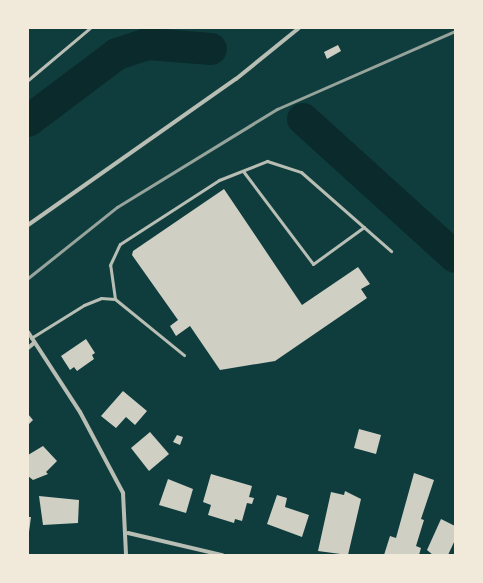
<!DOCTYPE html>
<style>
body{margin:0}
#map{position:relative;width:483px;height:583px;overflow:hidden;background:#0f3d3e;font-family:"Space Grotesk",sans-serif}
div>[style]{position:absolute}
.river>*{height:32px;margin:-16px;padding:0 16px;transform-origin:16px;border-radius:16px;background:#0a2a2b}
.building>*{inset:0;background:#cfcfc3}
.service>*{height:3px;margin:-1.5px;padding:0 1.5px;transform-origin:1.5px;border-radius:1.5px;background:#b8beb3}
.minor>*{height:4px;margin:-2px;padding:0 2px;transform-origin:2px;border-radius:2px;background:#b8beb3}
.rail>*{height:3px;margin:-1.5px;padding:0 1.5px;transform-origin:1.5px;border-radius:1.5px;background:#97a49c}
span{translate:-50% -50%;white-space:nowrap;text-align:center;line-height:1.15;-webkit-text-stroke:4px #f1e9da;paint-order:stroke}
.frame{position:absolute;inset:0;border:29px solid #f1e9da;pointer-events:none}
</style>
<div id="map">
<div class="river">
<div style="left:303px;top:119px;width:205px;rotate:42.2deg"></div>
<div style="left:28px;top:121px;width:111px;rotate:-37deg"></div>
<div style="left:117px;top:54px;width:33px;rotate:-18deg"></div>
<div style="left:148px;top:44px;width:63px;rotate:4.5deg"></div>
</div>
<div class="building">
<div style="clip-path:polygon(338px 45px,341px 51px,327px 59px,324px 52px)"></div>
<div style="clip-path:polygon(224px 189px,302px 305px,358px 267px,370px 284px,361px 289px,367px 298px,275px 361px,220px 370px,190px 326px,176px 336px,170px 326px,178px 320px,132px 255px,133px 251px)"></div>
<div style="clip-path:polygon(86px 339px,95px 353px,92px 355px,94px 359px,77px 371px,74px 367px,70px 370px,61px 356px)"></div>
<div style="clip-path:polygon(123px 391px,147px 411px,135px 425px,126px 417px,116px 428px,101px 416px)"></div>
<div style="clip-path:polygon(28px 414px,33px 420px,28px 425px)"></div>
<div style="clip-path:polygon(359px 429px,381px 435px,376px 454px,354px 448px)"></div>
<div style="clip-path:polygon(150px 432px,169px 454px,149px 471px,131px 448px)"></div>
<div style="clip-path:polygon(177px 435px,183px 437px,180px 445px,173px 442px)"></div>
<div style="clip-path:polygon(43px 446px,57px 461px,46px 472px,48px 474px,33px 480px,28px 476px,28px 455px)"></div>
<div style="clip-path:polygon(414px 473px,434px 480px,421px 519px,424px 520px,416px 546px,421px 548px,419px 555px,384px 555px,390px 536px,396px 538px)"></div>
<div style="clip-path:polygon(211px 474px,252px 486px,249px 497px,254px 498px,252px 504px,247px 503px,242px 521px,235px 519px,234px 523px,208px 515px,211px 505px,203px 502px)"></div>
<div style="clip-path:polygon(168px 479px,193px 489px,186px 513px,159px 505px)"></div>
<div style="clip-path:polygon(345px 491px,361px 499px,348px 555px,318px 551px,331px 492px,344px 495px)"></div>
<div style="clip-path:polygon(277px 495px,287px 498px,285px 507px,309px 515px,302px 537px,267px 524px)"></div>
<div style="clip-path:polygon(39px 496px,79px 500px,78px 523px,43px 525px)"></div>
<div style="clip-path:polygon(28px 517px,31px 517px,29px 532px,28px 532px)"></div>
<div style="clip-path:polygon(441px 519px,455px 526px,455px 540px,448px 555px,433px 555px,427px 550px)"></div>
</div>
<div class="service">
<div style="left:28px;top:80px;width:81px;rotate:-40deg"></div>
<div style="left:455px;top:84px;width:10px;rotate:90deg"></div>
<div style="left:243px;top:171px;width:116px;rotate:53deg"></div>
<div style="left:313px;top:264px;width:63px;rotate:-36deg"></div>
<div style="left:115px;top:299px;width:34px;rotate:-98deg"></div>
<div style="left:110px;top:265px;width:23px;rotate:-65deg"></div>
<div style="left:120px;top:244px;width:118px;rotate:-32.9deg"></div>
<div style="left:219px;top:180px;width:52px;rotate:-21.6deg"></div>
<div style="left:267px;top:161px;width:36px;rotate:18deg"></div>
<div style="left:301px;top:172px;width:120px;rotate:41.3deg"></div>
<div style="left:31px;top:338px;width:62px;rotate:-31.9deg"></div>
<div style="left:84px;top:305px;width:18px;rotate:-22deg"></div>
<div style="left:101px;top:298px;width:14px;rotate:4deg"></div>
<div style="left:115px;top:299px;width:89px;rotate:39.1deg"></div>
</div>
<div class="minor">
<div style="left:28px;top:225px;width:254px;rotate:-35.1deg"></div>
<div style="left:236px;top:79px;width:81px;rotate:-39deg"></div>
<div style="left:28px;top:332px;width:95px;rotate:57deg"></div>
<div style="left:80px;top:412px;width:92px;rotate:62deg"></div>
<div style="left:123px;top:493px;width:62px;rotate:87.2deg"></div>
<div style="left:28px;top:348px;width:8px;rotate:-40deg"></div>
<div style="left:128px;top:533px;width:97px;rotate:13.2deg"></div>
</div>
<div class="rail">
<div style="left:28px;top:278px;width:114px;rotate:-38.6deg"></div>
<div style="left:117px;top:207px;width:188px;rotate:-31.5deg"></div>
<div style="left:277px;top:109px;width:194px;rotate:-23.7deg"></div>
</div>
<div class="frame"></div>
</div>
